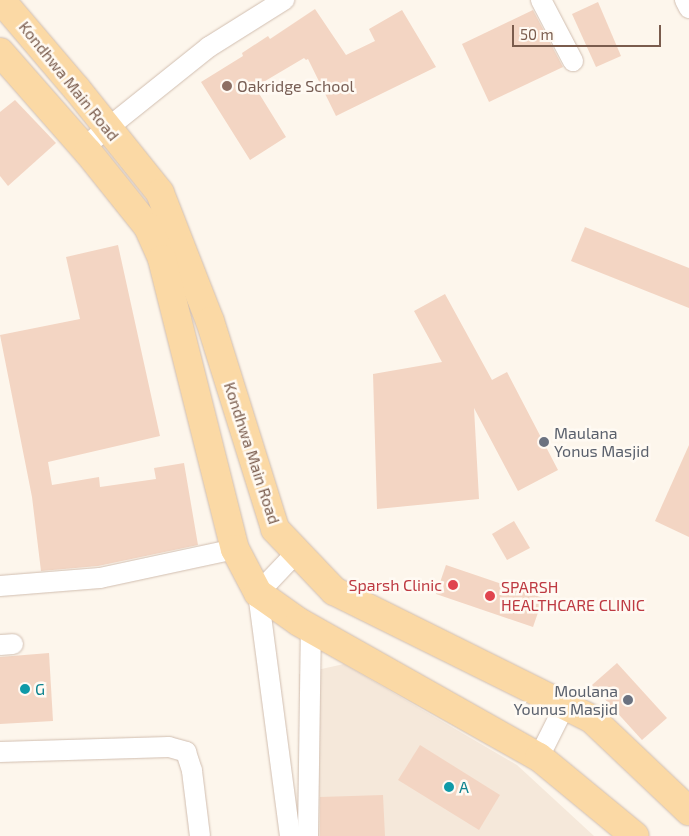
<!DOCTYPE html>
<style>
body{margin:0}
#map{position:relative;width:689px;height:836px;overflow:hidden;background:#fdf6ec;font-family:"Exo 2",sans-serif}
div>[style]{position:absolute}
.residential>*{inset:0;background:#f5e8da}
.building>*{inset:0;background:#f3d5c3}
.roads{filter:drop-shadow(0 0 1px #d1beb0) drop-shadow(0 0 1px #d1beb0)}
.minor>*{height:20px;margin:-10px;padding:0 10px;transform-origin:10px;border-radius:10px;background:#fff}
.primary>*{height:28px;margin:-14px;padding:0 14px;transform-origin:14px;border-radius:14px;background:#fbd9a5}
.dots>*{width:14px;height:14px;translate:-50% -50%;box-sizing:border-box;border:2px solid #fffaf3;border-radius:50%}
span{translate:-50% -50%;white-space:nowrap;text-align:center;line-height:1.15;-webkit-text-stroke:5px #fffaf3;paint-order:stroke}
.street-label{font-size:16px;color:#7a5c4d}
.education-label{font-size:16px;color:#785e54}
.left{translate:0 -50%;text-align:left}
.worship-label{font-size:16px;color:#5b616d}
.right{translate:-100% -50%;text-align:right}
.health-label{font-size:16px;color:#be3a42}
.culture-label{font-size:16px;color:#0d838f}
.scale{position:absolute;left:512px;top:25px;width:149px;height:22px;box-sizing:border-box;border:2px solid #7a5c4d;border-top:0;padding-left:6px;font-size:15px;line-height:18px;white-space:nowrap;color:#7a5c4d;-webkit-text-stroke:4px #fffaf3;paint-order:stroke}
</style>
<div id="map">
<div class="residential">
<div style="clip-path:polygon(344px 664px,517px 765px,594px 836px,303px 836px,299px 674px)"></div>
</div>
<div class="building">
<div style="clip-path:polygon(598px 2px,621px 56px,596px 67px,572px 14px)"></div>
<div style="clip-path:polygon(315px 9px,346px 55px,375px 41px,369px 29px,402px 10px,436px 67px,336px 116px,308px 59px,306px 60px,304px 58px,255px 87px,286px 137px,250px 160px,201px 82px,243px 56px,242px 53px,268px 36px,270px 39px)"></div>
<div style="clip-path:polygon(533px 10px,563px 67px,489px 102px,462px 44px)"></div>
<div style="clip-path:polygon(15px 100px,56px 143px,8px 186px,0 176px,0 112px)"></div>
<div style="clip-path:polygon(585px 227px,689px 268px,689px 308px,571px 261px)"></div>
<div style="clip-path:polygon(118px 245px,160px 436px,48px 462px,52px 485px,99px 477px,100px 487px,156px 479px,154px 468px,184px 463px,198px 545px,98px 566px,41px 571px,32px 497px,0 335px,80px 319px,66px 257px)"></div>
<div style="clip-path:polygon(445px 294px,492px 380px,507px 372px,558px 470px,518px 491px,474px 408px,479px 499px,377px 509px,373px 374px,442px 362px,414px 311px)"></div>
<div style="clip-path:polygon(689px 445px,689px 537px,655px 521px)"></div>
<div style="clip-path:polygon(514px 521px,530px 548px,507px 560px,492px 534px)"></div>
<div style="clip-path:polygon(446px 565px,543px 598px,533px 627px,436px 594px)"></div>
<div style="clip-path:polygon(49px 653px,53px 721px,0 724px,0 657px)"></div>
<div style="clip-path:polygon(617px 663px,667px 718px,642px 740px,592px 685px)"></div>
<div style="clip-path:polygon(420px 745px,500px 795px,479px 830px,398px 780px)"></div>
<div style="clip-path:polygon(383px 795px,385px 836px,320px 836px,320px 797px)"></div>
</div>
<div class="roads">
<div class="minor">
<div style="left:541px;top:0;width:69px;rotate:62.3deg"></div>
<div style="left:685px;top:0;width:9px;rotate:63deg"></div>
<div style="left:84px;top:147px;width:160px;rotate:-38.7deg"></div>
<div style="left:209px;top:47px;width:89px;rotate:-32.1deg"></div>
<div style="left:0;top:586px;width:100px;rotate:-4.6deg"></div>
<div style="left:100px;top:578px;width:138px;rotate:-12.1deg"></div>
<div style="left:0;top:645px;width:13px;rotate:-4deg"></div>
<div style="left:0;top:752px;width:169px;rotate:-1.7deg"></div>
<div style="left:169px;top:747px;width:18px;rotate:16deg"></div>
<div style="left:186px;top:752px;width:20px;rotate:72deg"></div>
<div style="left:192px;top:771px;width:65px;rotate:83deg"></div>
<div style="left:539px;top:757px;width:58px;rotate:-63.4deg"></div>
<div style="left:290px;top:836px;width:245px;rotate:-97.5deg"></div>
<div style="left:258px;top:593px;width:57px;rotate:-46.4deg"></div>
<div style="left:308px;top:836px;width:207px;rotate:-89.2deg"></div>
</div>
<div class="primary">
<div style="left:1px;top:0;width:116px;rotate:49.6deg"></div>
<div style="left:76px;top:88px;width:134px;rotate:51.3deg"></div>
<div style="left:160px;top:193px;width:137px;rotate:68.7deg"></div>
<div style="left:210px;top:321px;width:218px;rotate:72.6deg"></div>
<div style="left:275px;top:529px;width:86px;rotate:46.4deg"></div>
<div style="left:334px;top:591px;width:288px;rotate:26.4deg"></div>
<div style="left:592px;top:719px;width:134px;rotate:43.5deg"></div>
<div style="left:0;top:52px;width:133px;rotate:48.7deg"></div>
<div style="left:88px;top:152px;width:96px;rotate:51.3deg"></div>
<div style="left:148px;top:227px;width:35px;rotate:66deg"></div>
<div style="left:162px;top:259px;width:299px;rotate:75.9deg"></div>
<div style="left:235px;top:549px;width:50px;rotate:62.4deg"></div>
<div style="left:258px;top:593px;width:50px;rotate:35.3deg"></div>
<div style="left:299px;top:622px;width:275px;rotate:29.4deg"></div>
<div style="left:539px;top:757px;width:124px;rotate:39.5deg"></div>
</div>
</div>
<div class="dots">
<div style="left:227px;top:86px;background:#8d6e63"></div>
<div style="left:544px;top:442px;background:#6b7280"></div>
<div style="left:453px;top:585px;background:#e0444e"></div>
<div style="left:490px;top:596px;background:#e0444e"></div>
<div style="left:25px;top:689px;background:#0f9aa8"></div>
<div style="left:628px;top:700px;background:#6b7280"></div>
<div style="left:449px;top:787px;background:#0f9aa8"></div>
</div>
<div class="street-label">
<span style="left:69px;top:81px;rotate:51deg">Kondhwa Main Road</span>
<span style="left:252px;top:453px;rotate:72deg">Kondhwa Main Road</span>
</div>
<div class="education-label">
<span class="left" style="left:237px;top:86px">Oakridge School</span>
</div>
<div class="worship-label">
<span class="left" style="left:554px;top:442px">Maulana<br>Yonus Masjid</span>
<span class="right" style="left:618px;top:700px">Moulana<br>Younus Masjid</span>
</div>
<div class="health-label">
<span class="right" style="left:442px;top:585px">Sparsh Clinic</span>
<span class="left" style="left:501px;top:596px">SPARSH<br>HEALTHCARE CLINIC</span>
</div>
<div class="culture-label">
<span class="left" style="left:35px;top:689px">G</span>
<span class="left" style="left:459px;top:787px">A</span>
</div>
<div class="scale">50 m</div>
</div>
